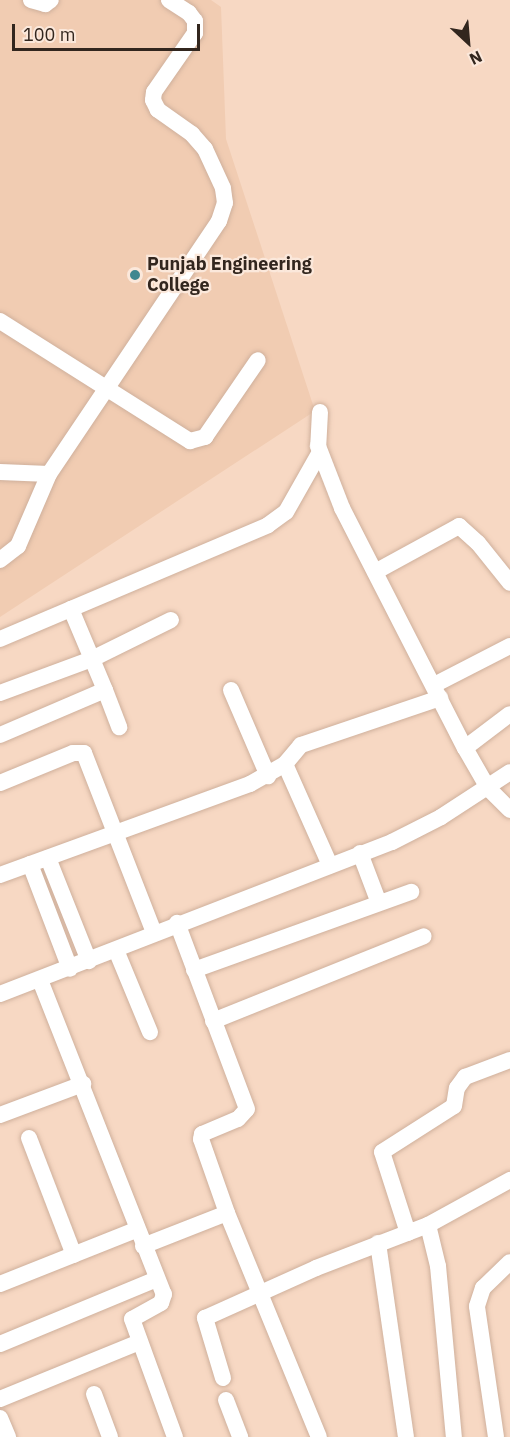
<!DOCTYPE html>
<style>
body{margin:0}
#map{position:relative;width:510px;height:1437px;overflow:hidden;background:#f7d8c3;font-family:"IBM Plex Sans",sans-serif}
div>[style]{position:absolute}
.built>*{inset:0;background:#f1ccb2}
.roads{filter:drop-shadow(0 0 2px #cfb09c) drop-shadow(0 0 2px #cfb09c)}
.minor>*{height:16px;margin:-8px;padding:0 8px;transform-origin:8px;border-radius:8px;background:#fff}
.dots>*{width:16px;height:16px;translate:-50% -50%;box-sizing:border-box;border:3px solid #fbe8db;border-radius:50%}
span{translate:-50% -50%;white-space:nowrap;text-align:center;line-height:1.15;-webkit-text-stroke:4.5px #fbe8db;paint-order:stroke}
.poi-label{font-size:18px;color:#32261e;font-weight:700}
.left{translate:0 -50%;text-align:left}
.north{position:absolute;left:438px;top:12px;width:60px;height:60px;-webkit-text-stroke:4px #fbe8db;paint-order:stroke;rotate:154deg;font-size:16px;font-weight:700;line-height:24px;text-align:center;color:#32261e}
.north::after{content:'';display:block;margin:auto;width:21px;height:27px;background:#32261e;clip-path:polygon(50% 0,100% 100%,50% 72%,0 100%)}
.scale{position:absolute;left:12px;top:24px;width:188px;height:27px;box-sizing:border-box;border:3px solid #32261e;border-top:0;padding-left:8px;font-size:18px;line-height:21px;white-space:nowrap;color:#32261e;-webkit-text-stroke:4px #fbe8db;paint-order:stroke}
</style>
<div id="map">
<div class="built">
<div style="clip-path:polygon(0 0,211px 0,221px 7px,226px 139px,315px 411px,0 617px)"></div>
</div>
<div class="roads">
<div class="minor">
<div style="left:31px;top:0;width:15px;rotate:16deg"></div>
<div style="left:45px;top:4px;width:7px;rotate:-34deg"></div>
<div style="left:0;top:321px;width:225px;rotate:32.3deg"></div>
<div style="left:190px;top:441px;width:16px;rotate:-15deg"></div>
<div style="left:205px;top:437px;width:93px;rotate:-55.5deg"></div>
<div style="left:320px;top:412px;width:34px;rotate:93deg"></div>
<div style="left:318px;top:446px;width:66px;rotate:68.8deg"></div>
<div style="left:342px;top:508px;width:270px;rotate:62.9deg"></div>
<div style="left:465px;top:748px;width:46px;rotate:60.1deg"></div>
<div style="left:488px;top:788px;width:31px;rotate:45deg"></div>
<div style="left:0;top:472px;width:49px;rotate:2.3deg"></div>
<div style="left:0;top:560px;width:23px;rotate:-38deg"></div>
<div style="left:18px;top:546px;width:78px;rotate:-66.7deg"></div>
<div style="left:49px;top:474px;width:305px;rotate:-56.1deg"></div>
<div style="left:219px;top:221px;width:19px;rotate:-72deg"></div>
<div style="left:225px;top:203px;width:15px;rotate:-98deg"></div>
<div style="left:223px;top:188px;width:43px;rotate:-114.8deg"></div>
<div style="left:205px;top:149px;width:20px;rotate:-131deg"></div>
<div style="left:192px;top:134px;width:42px;rotate:-144.8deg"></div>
<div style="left:158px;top:110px;width:11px;rotate:-117deg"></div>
<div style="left:153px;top:100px;width:8px;rotate:-83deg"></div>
<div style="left:154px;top:92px;width:72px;rotate:-55.2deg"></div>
<div style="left:195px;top:33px;width:12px;rotate:-90deg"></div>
<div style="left:195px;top:21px;width:10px;rotate:-127deg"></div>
<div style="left:189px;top:13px;width:24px;rotate:-147deg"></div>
<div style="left:375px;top:572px;width:96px;rotate:-28.7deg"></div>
<div style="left:459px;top:526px;width:25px;rotate:42deg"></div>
<div style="left:478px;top:543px;width:51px;rotate:51.3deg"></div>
<div style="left:0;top:639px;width:291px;rotate:-23deg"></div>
<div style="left:268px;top:525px;width:22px;rotate:-36deg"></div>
<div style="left:286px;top:512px;width:69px;rotate:-60.5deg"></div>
<div style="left:434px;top:685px;width:85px;rotate:-27.2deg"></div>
<div style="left:105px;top:690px;width:40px;rotate:69deg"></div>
<div style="left:231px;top:690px;width:94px;rotate:66.7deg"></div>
<div style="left:0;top:693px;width:98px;rotate:-20.3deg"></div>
<div style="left:92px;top:659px;width:88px;rotate:-26.3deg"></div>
<div style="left:0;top:735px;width:114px;rotate:-23.2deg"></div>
<div style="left:105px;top:690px;width:88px;rotate:-112.8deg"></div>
<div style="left:465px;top:748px;width:56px;rotate:-37.1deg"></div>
<div style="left:285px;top:764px;width:111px;rotate:66deg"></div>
<div style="left:0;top:783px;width:79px;rotate:-22.3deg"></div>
<div style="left:73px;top:753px;width:11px"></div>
<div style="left:84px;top:753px;width:193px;rotate:68.7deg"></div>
<div style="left:360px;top:853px;width:53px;rotate:69.2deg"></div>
<div style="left:48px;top:858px;width:111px;rotate:68.3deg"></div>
<div style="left:30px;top:864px;width:112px;rotate:69.1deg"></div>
<div style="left:0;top:875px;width:266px;rotate:-20deg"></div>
<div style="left:250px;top:784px;width:40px;rotate:-29.7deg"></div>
<div style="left:285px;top:764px;width:25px;rotate:-50deg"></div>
<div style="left:301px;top:745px;width:147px;rotate:-18.7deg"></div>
<div style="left:116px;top:950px;width:89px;rotate:67.5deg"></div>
<div style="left:194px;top:970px;width:231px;rotate:-19.8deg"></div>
<div style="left:40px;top:980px;width:338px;rotate:68.5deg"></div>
<div style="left:164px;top:1294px;width:9px;rotate:108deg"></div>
<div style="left:161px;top:1303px;width:33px;rotate:151deg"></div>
<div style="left:132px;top:1319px;width:126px;rotate:70deg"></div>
<div style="left:0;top:994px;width:420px;rotate:-21.2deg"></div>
<div style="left:392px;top:842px;width:55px;rotate:-27deg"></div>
<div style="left:441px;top:817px;width:82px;rotate:-33.1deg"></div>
<div style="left:213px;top:1021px;width:227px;rotate:-21.9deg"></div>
<div style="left:0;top:1115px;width:89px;rotate:-20.5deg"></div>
<div style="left:29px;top:1138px;width:125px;rotate:69deg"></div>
<div style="left:227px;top:1213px;width:242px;rotate:67.7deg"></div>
<div style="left:428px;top:1225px;width:42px;rotate:76.3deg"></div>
<div style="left:438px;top:1266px;width:172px;rotate:84.7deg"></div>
<div style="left:408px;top:1233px;width:85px;rotate:-107.8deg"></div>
<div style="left:382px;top:1152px;width:85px;rotate:-32.6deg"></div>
<div style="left:454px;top:1106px;width:18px;rotate:-81deg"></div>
<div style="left:457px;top:1088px;width:14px;rotate:-54deg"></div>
<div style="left:465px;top:1077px;width:48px;rotate:-20.7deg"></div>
<div style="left:378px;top:1243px;width:196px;rotate:81.8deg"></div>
<div style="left:143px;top:1246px;width:90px;rotate:-21.4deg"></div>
<div style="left:227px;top:1213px;width:78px;rotate:-109.4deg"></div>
<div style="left:201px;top:1139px;width:5px;rotate:-79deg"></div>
<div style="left:202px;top:1134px;width:39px;rotate:-23deg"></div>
<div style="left:238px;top:1119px;width:13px;rotate:-48deg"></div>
<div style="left:247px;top:1109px;width:199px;rotate:-110.6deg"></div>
<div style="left:0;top:1284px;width:146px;rotate:-21.7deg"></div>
<div style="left:0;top:1344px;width:170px;rotate:-22.5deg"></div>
<div style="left:223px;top:1378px;width:63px;rotate:-106.7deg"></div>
<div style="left:205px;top:1318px;width:122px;rotate:-24.2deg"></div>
<div style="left:316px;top:1268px;width:120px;rotate:-21deg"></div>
<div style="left:428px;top:1225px;width:94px;rotate:-28.8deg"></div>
<div style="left:94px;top:1394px;width:46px;rotate:69.6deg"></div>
<div style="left:0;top:1399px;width:151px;rotate:-22.2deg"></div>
<div style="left:226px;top:1400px;width:40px;rotate:69deg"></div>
<div style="left:0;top:1418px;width:21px;rotate:67deg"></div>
<div style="left:496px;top:1437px;width:132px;rotate:-98.3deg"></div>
<div style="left:477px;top:1306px;width:19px;rotate:-72deg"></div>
<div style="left:483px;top:1288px;width:37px;rotate:-44deg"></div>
</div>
</div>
<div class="dots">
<div style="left:135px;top:275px;background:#40878f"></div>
</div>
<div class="poi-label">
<span class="left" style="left:147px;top:275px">Punjab Engineering<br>College</span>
</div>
<div class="north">N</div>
<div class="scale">100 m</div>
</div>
